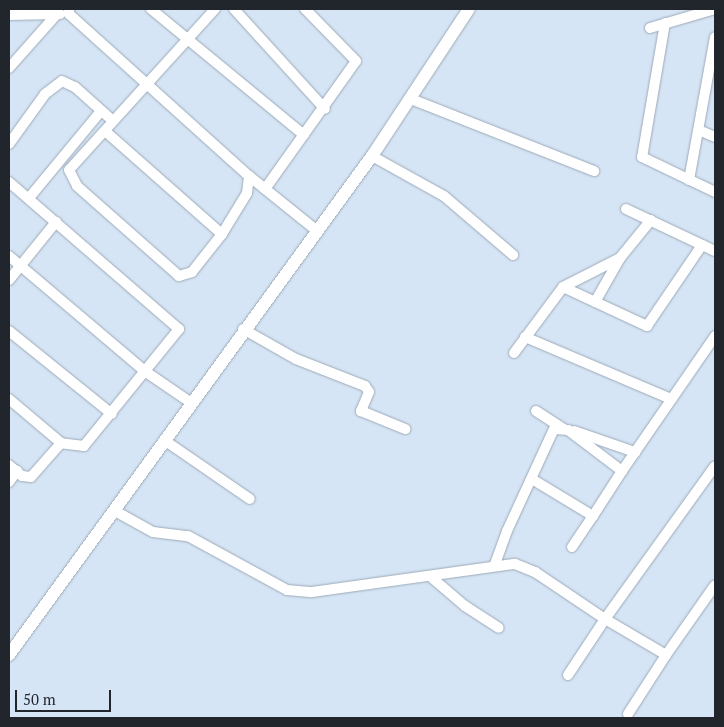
<!DOCTYPE html>
<style>
body{margin:0}
#map{position:relative;width:724px;height:727px;overflow:hidden;background:#d6e5f5;font-family:"PT Serif",serif}
div>[style]{position:absolute}
.roads{filter:drop-shadow(0 0 1px #9ba9b8) drop-shadow(0 0 1px #9ba9b8)}
.minor>*{height:10px;margin:-5px;padding:0 5px;transform-origin:5px;border-radius:5px;background:#fff}
.tertiary>*{height:12px;margin:-6px;padding:0 6px;transform-origin:6px;border-radius:6px;background:#fff}
span{translate:-50% -50%;white-space:nowrap;text-align:center;line-height:1.15;-webkit-text-stroke:5px #d6e5f5;paint-order:stroke}
.frame{position:absolute;inset:0;border:10px solid #21262c;pointer-events:none}
.scale{position:absolute;left:15px;top:690px;width:96px;height:22px;box-sizing:border-box;border:2px solid #21262c;border-top:0;padding-left:6px;font-size:15px;line-height:18px;white-space:nowrap;color:#21262c;-webkit-text-stroke:4px #d6e5f5;paint-order:stroke}
</style>
<div id="map">
<div class="roads">
<div class="minor">
<div style="left:69px;top:9px;width:5px;rotate:90deg"></div>
<div style="left:69px;top:14px;width:242px;rotate:42deg"></div>
<div style="left:249px;top:176px;width:86px;rotate:38.9deg"></div>
<div style="left:151px;top:9px;width:198px;rotate:39.5deg"></div>
<div style="left:215px;top:9px;width:217px;rotate:132.2deg"></div>
<div style="left:69px;top:170px;width:18px;rotate:63deg"></div>
<div style="left:77px;top:186px;width:136px;rotate:41.4deg"></div>
<div style="left:179px;top:276px;width:14px;rotate:-17deg"></div>
<div style="left:192px;top:272px;width:48px;rotate:-51.7deg"></div>
<div style="left:222px;top:234px;width:48px;rotate:-58.6deg"></div>
<div style="left:247px;top:193px;width:17px;rotate:-83deg"></div>
<div style="left:234px;top:9px;width:135px;rotate:47.7deg"></div>
<div style="left:9px;top:15px;width:51px;rotate:-1.1deg"></div>
<div style="left:665px;top:23px;width:136px;rotate:99.7deg"></div>
<div style="left:642px;top:157px;width:81px;rotate:25.6deg"></div>
<div style="left:650px;top:28px;width:68px;rotate:-16.3deg"></div>
<div style="left:9px;top:68px;width:72px;rotate:-48.4deg"></div>
<div style="left:411px;top:99px;width:197px;rotate:21.5deg"></div>
<div style="left:105px;top:131px;width:156px;rotate:41.4deg"></div>
<div style="left:701px;top:131px;width:15px;rotate:23deg"></div>
<div style="left:9px;top:144px;width:62px;rotate:-54.2deg"></div>
<div style="left:45px;top:94px;width:21px;rotate:-37deg"></div>
<div style="left:62px;top:81px;width:14px;rotate:25deg"></div>
<div style="left:75px;top:87px;width:51px;rotate:41.8deg"></div>
<div style="left:372px;top:156px;width:82px;rotate:29.1deg"></div>
<div style="left:444px;top:196px;width:91px;rotate:40.5deg"></div>
<div style="left:689px;top:180px;width:145px;rotate:-79.7deg"></div>
<div style="left:9px;top:182px;width:225px;rotate:40.9deg"></div>
<div style="left:179px;top:329px;width:151px;rotate:129.1deg"></div>
<div style="left:84px;top:446px;width:23px;rotate:-173deg"></div>
<div style="left:61px;top:443px;width:45px;rotate:131.4deg"></div>
<div style="left:31px;top:477px;width:9px;rotate:-174deg"></div>
<div style="left:22px;top:476px;width:17px;rotate:-140deg"></div>
<div style="left:265px;top:189px;width:157px;rotate:-54.6deg"></div>
<div style="left:356px;top:61px;width:73px;rotate:-134.4deg"></div>
<div style="left:29px;top:198px;width:113px;rotate:-50.4deg"></div>
<div style="left:626px;top:209px;width:98px;rotate:25.3deg"></div>
<div style="left:9px;top:256px;width:180px;rotate:40.3deg"></div>
<div style="left:146px;top:372px;width:53px;rotate:34.3deg"></div>
<div style="left:9px;top:280px;width:75px;rotate:-51deg"></div>
<div style="left:563px;top:287px;width:93px;rotate:24.9deg"></div>
<div style="left:647px;top:326px;width:98px;rotate:-55.8deg"></div>
<div style="left:595px;top:302px;width:51px;rotate:-60.4deg"></div>
<div style="left:243px;top:329px;width:61px;rotate:29.5deg"></div>
<div style="left:296px;top:359px;width:74px;rotate:21.4deg"></div>
<div style="left:365px;top:386px;width:7px;rotate:56deg"></div>
<div style="left:369px;top:392px;width:21px;rotate:113deg"></div>
<div style="left:361px;top:411px;width:48px;rotate:22.2deg"></div>
<div style="left:9px;top:331px;width:132px;rotate:38.9deg"></div>
<div style="left:525px;top:337px;width:159px;rotate:23deg"></div>
<div style="left:514px;top:353px;width:82px;rotate:-53.4deg"></div>
<div style="left:563px;top:287px;width:64px;rotate:-27deg"></div>
<div style="left:620px;top:258px;width:49px;rotate:-50.8deg"></div>
<div style="left:9px;top:399px;width:68px;rotate:40.2deg"></div>
<div style="left:536px;top:411px;width:33px;rotate:33deg"></div>
<div style="left:574px;top:431px;width:65px;rotate:19deg"></div>
<div style="left:164px;top:440px;width:104px;rotate:34.5deg"></div>
<div style="left:622px;top:471px;width:164px;rotate:-55.4deg"></div>
<div style="left:9px;top:482px;width:14px;rotate:-54deg"></div>
<div style="left:115px;top:511px;width:43px;rotate:28.9deg"></div>
<div style="left:153px;top:532px;width:35px;rotate:7deg"></div>
<div style="left:188px;top:536px;width:113px;rotate:28.6deg"></div>
<div style="left:287px;top:590px;width:25px;rotate:5deg"></div>
<div style="left:312px;top:592px;width:205px;rotate:-7.9deg"></div>
<div style="left:515px;top:564px;width:22px;rotate:22deg"></div>
<div style="left:535px;top:572px;width:84px;rotate:33.9deg"></div>
<div style="left:605px;top:619px;width:188px;rotate:-54.3deg"></div>
<div style="left:572px;top:547px;width:37px;rotate:-56deg"></div>
<div style="left:495px;top:564px;width:35px;rotate:-70deg"></div>
<div style="left:507px;top:531px;width:112px;rotate:-65.3deg"></div>
<div style="left:554px;top:429px;width:14px;rotate:4deg"></div>
<div style="left:568px;top:430px;width:68px;rotate:37.2deg"></div>
<div style="left:622px;top:471px;width:54px;rotate:122.8deg"></div>
<div style="left:593px;top:516px;width:71px;rotate:-148.8deg"></div>
<div style="left:431px;top:577px;width:45px;rotate:40.5deg"></div>
<div style="left:465px;top:606px;width:40px;rotate:32.9deg"></div>
<div style="left:568px;top:675px;width:67px;rotate:-56.5deg"></div>
<div style="left:605px;top:619px;width:71px;rotate:30.5deg"></div>
<div style="left:666px;top:655px;width:85px;rotate:-55deg"></div>
<div style="left:628px;top:714px;width:70px;rotate:-57.2deg"></div>
</div>
<div class="tertiary">
<div style="left:9px;top:655px;width:617px;rotate:-53.97deg"></div>
<div style="left:372px;top:156px;width:176px;rotate:-56.6deg"></div>
</div>
</div>
<div class="frame"></div>
<div class="scale">50 m</div>
</div>
